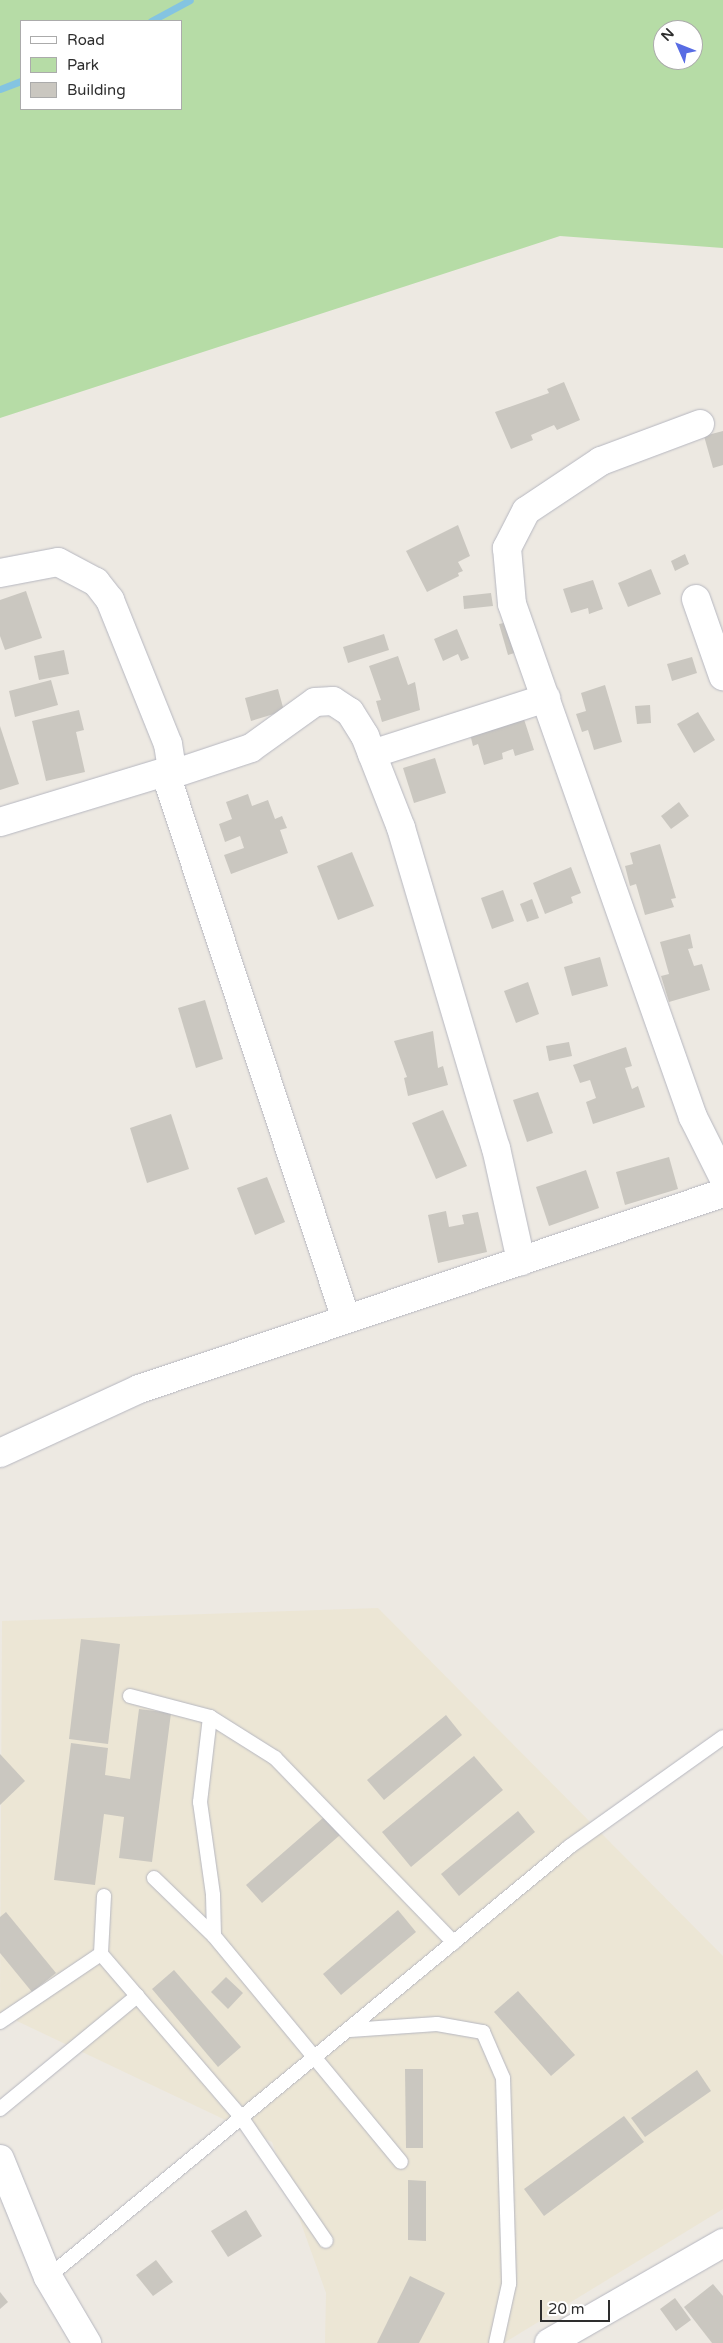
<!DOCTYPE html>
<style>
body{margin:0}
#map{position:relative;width:723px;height:2343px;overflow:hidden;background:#ede9e2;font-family:"Varela Round",sans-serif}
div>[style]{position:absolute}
.education>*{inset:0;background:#ece6d5}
.green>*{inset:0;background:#b6dca6}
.stream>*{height:7px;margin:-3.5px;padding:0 3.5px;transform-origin:3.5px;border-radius:3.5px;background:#84c4e1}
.building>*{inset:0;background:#cac7c0}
.roads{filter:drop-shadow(0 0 1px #b6b7c0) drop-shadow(0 0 1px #b6b7c0)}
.lane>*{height:14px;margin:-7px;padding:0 7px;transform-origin:7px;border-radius:7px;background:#fff}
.street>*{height:28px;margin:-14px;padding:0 14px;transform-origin:14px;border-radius:14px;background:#fff}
span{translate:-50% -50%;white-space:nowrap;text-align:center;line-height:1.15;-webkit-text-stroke:4.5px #fff;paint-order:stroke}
.legend{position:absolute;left:20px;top:20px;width:162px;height:90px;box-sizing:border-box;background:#fff;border:1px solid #ababab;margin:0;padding:6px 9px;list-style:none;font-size:15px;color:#2e2e2e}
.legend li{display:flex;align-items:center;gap:10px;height:25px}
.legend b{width:25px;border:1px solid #ababab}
.north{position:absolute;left:653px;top:20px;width:50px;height:50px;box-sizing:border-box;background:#fff;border:1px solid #ababab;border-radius:50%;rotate:314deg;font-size:14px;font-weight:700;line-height:20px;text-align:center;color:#2e2e2e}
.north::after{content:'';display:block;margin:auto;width:18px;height:22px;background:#586ce4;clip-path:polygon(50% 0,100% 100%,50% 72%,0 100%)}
.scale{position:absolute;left:540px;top:2300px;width:70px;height:22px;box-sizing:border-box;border:2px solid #2e2e2e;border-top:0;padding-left:6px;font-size:15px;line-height:18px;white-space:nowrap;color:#2e2e2e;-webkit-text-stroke:4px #fff;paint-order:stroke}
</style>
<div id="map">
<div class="education">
<div style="clip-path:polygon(378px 1608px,723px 1956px,723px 2209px,504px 2343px,325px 2343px,326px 2293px,272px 2142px,0 2013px,2px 1621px)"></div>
</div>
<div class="green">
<div style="clip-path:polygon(evenodd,0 0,723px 0,723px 248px,560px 236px,0 418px,0 0,21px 21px,181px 21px,181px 109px,21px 109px,21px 21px,0 0,663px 30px,693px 30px,693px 60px,663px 60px,663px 30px)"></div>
</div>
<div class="stream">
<div style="left:151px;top:21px;width:44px;rotate:-28.3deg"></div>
<div style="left:0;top:89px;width:22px;rotate:-21deg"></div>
</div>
<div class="building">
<div style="clip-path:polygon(564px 382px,580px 420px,557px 430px,554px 425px,531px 435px,533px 440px,511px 449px,495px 412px,549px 393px,547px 389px)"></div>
<div style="clip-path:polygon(723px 431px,723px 465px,713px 468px,704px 436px)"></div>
<div style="clip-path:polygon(458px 525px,470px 556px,458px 562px,463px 571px,458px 573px,459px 576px,427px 592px,406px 551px)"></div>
<div style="clip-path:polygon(685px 554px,689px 564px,675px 571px,671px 561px)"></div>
<div style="clip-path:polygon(651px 569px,661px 594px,628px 607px,618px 583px)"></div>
<div style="clip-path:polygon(593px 580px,603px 609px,589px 614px,588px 608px,571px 613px,563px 589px)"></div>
<div style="clip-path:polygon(26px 591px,42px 638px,5px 650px,0 636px,0 600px)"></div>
<div style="clip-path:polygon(491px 593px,493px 606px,464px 609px,463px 596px)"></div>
<div style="clip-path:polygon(513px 621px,521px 651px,508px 655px,499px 624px)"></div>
<div style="clip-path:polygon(457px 629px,469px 658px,461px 661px,458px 654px,443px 661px,434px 639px)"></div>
<div style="clip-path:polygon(384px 634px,389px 650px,348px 663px,343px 647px)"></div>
<div style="clip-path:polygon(64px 650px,69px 674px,39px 680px,34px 656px)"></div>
<div style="clip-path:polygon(398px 656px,408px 685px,415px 682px,420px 710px,382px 722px,376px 701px,381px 700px,369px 666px)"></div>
<div style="clip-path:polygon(692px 657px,697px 673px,672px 681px,667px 664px)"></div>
<div style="clip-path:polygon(51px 680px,58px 705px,15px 717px,9px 691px)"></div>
<div style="clip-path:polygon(605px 685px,622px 742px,594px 750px,588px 730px,582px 732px,576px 714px,586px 711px,581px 693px)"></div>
<div style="clip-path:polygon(278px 689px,284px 711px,251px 721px,245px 698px)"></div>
<div style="clip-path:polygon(650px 705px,651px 723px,637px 724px,635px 706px)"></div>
<div style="clip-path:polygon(79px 710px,84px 730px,76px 732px,85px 772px,46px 781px,32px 721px)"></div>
<div style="clip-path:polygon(521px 710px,534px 750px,515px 756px,513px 749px,502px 753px,503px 759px,484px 765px,478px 744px,473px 746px,468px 726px)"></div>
<div style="clip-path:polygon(698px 712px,715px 740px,694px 753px,677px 724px)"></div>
<div style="clip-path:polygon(0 726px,19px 784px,0 790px)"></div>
<div style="clip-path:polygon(435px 758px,446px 793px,414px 803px,403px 768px)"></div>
<div style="clip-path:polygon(248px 794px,252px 806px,268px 800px,275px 819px,282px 816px,287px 828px,280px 830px,288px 853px,231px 874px,224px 855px,244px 848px,240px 836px,225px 842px,219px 824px,232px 819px,226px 802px)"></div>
<div style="clip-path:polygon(679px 802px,689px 816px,671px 829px,661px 816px)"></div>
<div style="clip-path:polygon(660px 844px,676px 898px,671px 899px,674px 907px,645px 915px,636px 884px,630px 886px,625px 866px,633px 864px,630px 853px)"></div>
<div style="clip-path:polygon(352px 852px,374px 906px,338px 920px,317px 866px)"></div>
<div style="clip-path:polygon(571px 867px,581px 893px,571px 897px,573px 903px,545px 914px,533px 883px)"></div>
<div style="clip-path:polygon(503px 890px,514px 921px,492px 929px,481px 898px)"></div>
<div style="clip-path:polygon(532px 899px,539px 918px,527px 922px,520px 904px)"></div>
<div style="clip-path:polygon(690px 934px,693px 948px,688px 949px,694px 966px,702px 964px,710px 990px,669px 1002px,661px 976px,669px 974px,660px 942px)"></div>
<div style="clip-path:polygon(600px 957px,608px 986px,572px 996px,564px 967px)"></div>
<div style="clip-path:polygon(528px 982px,539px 1014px,516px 1023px,504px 991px)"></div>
<div style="clip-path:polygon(205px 1000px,223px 1059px,196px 1068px,178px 1008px)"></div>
<div style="clip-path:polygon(433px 1031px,438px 1068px,443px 1066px,448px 1085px,408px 1096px,404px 1078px,407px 1077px,394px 1041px)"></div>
<div style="clip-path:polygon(569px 1042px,572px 1056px,549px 1061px,546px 1046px)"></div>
<div style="clip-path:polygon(626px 1047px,632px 1066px,625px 1068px,632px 1089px,638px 1086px,645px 1107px,593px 1124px,586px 1102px,596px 1098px,590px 1080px,580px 1083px,573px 1065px)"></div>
<div style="clip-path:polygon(538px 1092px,553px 1133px,527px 1142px,513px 1100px)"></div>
<div style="clip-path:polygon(443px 1110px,467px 1166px,436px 1179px,412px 1123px)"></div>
<div style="clip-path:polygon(171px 1114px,189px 1169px,147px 1183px,130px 1128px)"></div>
<div style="clip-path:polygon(669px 1157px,678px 1189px,625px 1205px,616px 1172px)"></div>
<div style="clip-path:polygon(586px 1170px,599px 1208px,549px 1226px,536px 1187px)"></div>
<div style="clip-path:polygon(267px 1177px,285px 1222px,255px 1235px,237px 1188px)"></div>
<div style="clip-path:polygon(446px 1211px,449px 1227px,464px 1224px,462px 1215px,478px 1212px,487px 1252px,438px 1263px,428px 1215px)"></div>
<div style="clip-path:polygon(81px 1639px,120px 1644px,108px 1744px,69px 1739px)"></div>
<div style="clip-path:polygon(139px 1709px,171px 1713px,152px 1862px,119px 1858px,124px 1817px,104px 1814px,95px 1885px,54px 1880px,71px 1743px,108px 1748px,105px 1775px,130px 1779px)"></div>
<div style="clip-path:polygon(446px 1715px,462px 1735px,384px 1800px,367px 1780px)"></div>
<div style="clip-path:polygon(0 1754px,25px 1781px,0 1805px)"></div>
<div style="clip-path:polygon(474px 1756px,503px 1790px,411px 1867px,382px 1832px)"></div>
<div style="clip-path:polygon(518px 1811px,535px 1832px,459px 1896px,441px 1874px)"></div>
<div style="clip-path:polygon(324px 1817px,340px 1835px,262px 1903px,246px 1885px)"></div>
<div style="clip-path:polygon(398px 1910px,416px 1932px,341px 1995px,323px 1974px)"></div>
<div style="clip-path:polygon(6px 1912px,56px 1973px,32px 1992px,0 1953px,0 1917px)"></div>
<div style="clip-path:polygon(174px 1970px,241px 2047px,218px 2067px,152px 1989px)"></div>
<div style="clip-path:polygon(226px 1977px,243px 1993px,228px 2009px,211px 1992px)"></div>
<div style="clip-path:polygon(518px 1991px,575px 2055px,551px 2076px,494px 2012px)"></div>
<div style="clip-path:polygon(405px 2069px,423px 2069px,423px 2148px,406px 2148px)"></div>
<div style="clip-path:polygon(697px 2070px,711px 2091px,645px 2137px,631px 2118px)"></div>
<div style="clip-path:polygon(624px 2116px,644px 2142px,544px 2216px,524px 2189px)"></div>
<div style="clip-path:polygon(408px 2180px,426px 2181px,426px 2241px,408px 2240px)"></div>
<div style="clip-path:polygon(246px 2210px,262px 2236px,228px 2257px,211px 2231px)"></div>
<div style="clip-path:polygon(156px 2260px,173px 2282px,153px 2296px,136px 2275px)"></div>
<div style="clip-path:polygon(410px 2276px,445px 2293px,419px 2343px,377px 2343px)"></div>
<div style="clip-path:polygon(713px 2284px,723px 2296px,723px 2343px,712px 2343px,684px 2307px)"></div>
<div style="clip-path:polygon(0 2292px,8px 2302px,0 2309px)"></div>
<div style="clip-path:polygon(675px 2298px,691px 2320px,676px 2331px,660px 2309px)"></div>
</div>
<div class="roads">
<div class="lane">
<div style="left:130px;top:1696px;width:83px;rotate:14.7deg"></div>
<div style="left:210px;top:1717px;width:77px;rotate:32.2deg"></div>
<div style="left:275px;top:1758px;width:257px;rotate:45.9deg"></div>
<div style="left:210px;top:1717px;width:86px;rotate:96.7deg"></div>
<div style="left:200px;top:1802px;width:94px;rotate:82deg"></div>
<div style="left:213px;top:1895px;width:41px;rotate:88.6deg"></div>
<div style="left:154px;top:1878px;width:83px;rotate:44deg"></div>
<div style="left:214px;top:1936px;width:293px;rotate:50.4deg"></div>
<div style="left:104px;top:1896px;width:58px;rotate:93deg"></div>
<div style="left:101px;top:1954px;width:215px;rotate:49.3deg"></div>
<div style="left:241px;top:2117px;width:150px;rotate:55.6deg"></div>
<div style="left:0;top:2022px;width:122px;rotate:-34deg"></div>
<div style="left:350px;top:2030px;width:87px;rotate:-3.9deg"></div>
<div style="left:437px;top:2024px;width:47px;rotate:9.9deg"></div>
<div style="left:483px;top:2032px;width:50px;rotate:66.5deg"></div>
<div style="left:503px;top:2078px;width:206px;rotate:88.3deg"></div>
<div style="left:509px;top:2284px;width:60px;rotate:102.4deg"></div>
<div style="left:0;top:2109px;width:178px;rotate:-39.5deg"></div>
<div style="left:48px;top:2277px;width:676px;rotate:-39.53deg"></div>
<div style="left:569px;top:1847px;width:189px;rotate:-35.5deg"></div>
</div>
<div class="street">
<div style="left:700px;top:424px;width:106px;rotate:159.5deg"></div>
<div style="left:601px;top:461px;width:90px;rotate:146.3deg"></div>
<div style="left:526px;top:511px;width:42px;rotate:117.2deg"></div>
<div style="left:507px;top:548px;width:56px;rotate:84.9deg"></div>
<div style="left:512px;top:604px;width:544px;rotate:70.57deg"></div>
<div style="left:693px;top:1117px;width:67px;rotate:63.4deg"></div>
<div style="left:0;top:573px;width:59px;rotate:-10.7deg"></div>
<div style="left:58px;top:562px;width:43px;rotate:27.8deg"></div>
<div style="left:96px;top:582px;width:23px;rotate:52deg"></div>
<div style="left:110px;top:600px;width:155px;rotate:68.1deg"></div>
<div style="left:168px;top:744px;width:30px;rotate:81deg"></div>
<div style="left:696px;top:599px;width:82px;rotate:70.7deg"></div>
<div style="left:372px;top:754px;width:183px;rotate:-17.8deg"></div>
<div style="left:165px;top:772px;width:576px;rotate:71.69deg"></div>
<div style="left:0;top:822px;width:172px;rotate:-16.9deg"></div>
<div style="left:165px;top:772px;width:8px;rotate:14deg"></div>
<div style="left:173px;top:774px;width:82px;rotate:-18.4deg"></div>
<div style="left:251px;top:748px;width:79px;rotate:-35.7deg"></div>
<div style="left:315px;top:702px;width:18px;rotate:-3deg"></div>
<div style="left:333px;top:701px;width:20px;rotate:33deg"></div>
<div style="left:350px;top:712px;width:28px;rotate:58deg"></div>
<div style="left:365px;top:736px;width:99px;rotate:68.6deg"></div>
<div style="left:401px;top:828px;width:334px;rotate:73.5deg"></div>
<div style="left:496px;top:1148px;width:116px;rotate:77.5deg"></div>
<div style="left:0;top:1453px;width:153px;rotate:-24.7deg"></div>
<div style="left:139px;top:1389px;width:616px;rotate:-18.55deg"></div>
<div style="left:0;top:2159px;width:127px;rotate:67.9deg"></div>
<div style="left:48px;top:2277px;width:77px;rotate:59.4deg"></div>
<div style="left:549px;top:2343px;width:201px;rotate:-29.9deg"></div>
</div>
</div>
<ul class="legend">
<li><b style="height:6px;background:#fff"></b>Road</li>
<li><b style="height:14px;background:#b6dca6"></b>Park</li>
<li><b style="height:14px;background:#cac7c0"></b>Building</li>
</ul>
<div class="north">N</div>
<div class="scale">20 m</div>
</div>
